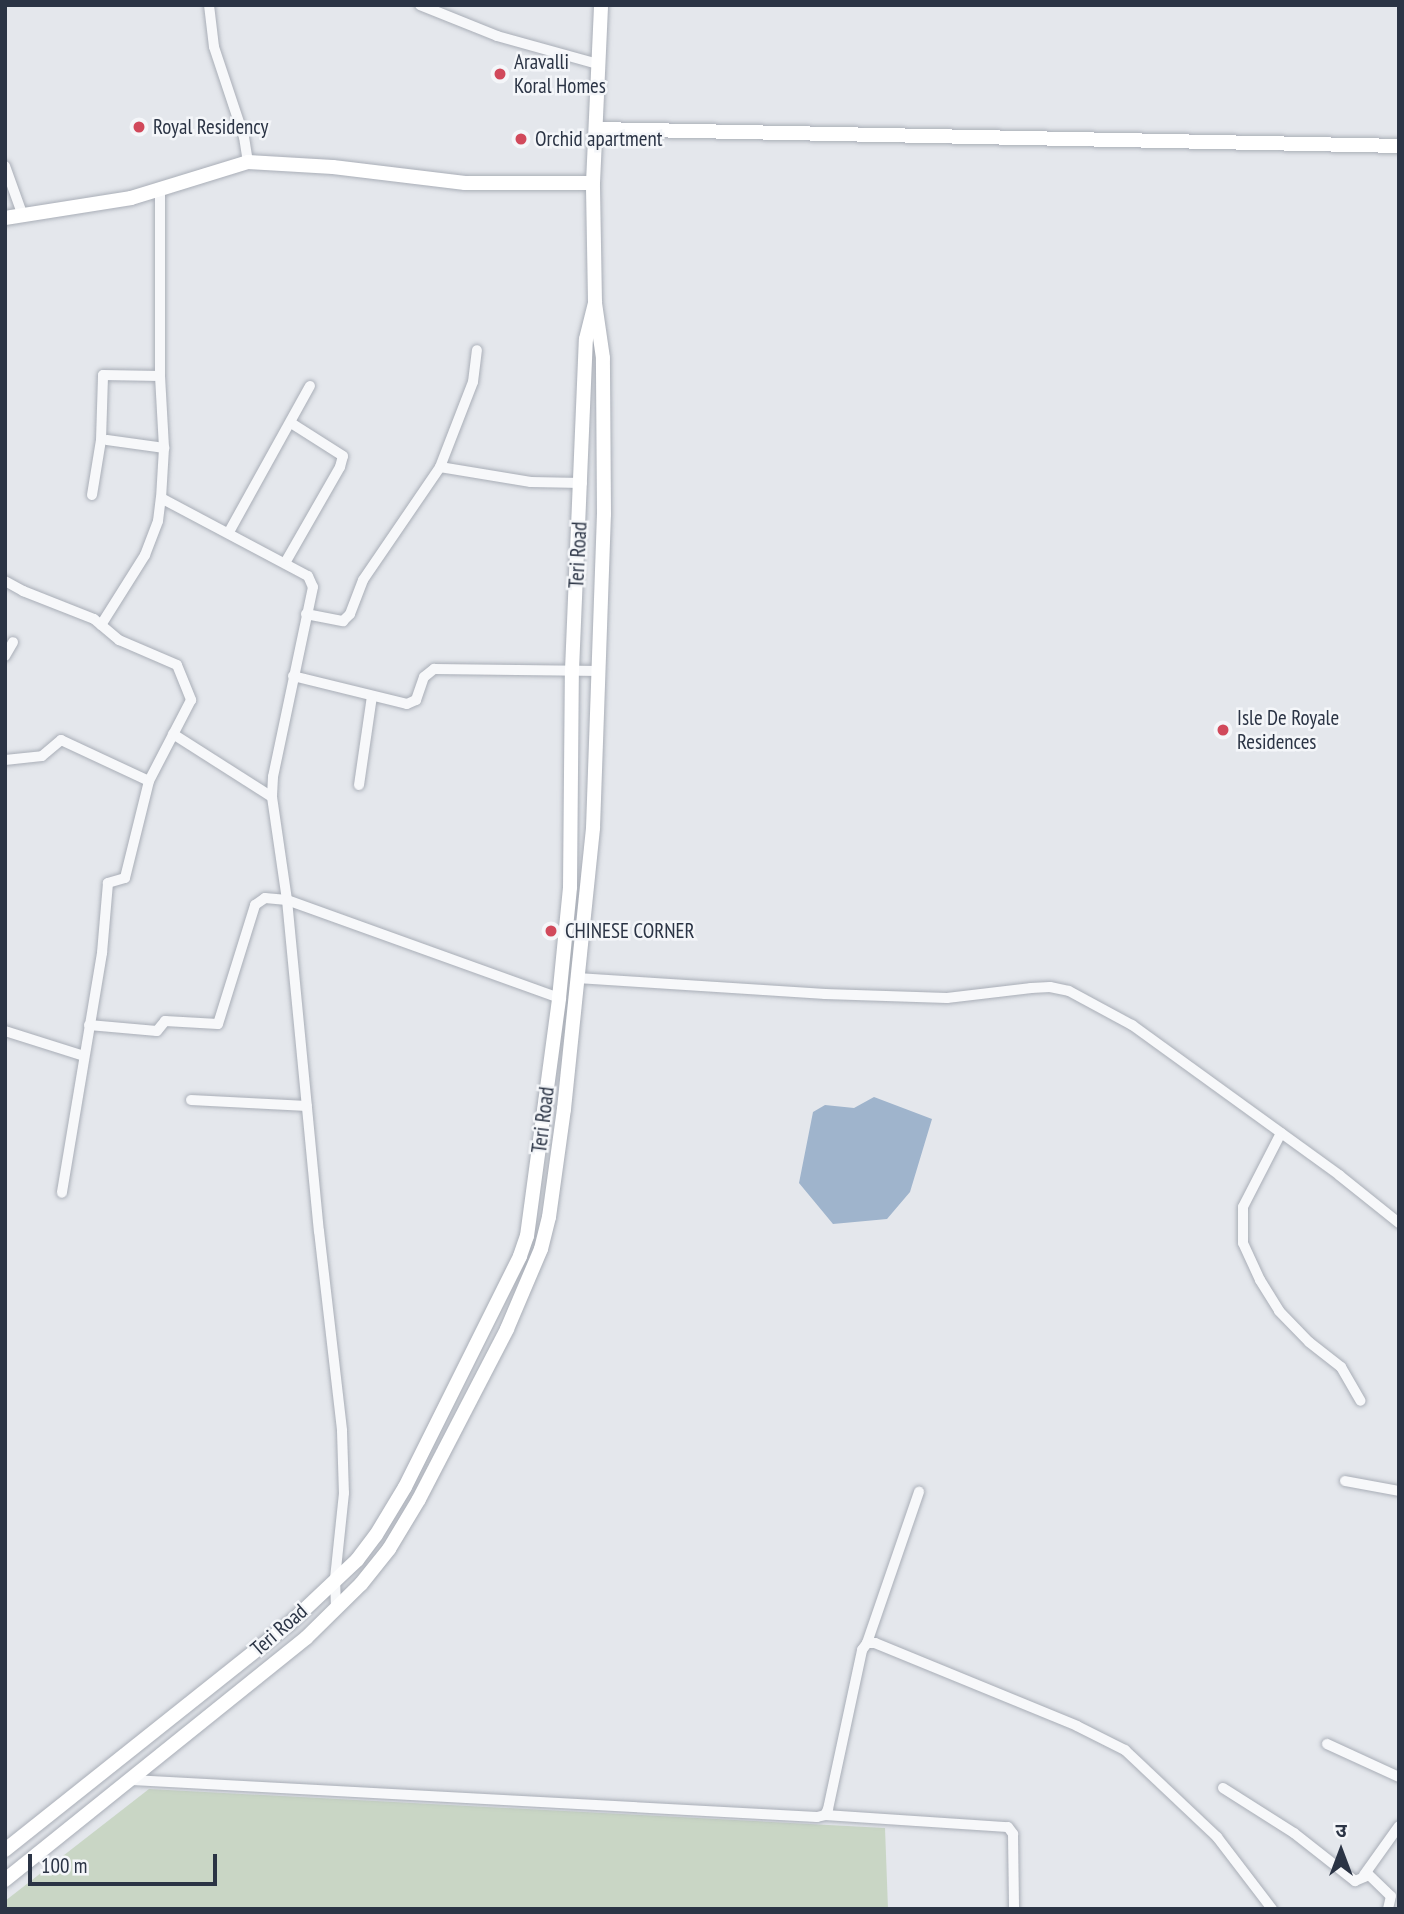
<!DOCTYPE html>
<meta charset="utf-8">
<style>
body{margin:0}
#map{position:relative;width:1404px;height:1914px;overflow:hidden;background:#e4e7ec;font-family:"PT Sans Narrow","Noto Sans Devanagari",sans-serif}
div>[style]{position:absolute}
.green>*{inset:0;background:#c9d6c5}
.water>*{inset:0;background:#9fb4cc}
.roads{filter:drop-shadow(0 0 2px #a9aeb7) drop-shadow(0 0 2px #a9aeb7)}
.street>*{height:10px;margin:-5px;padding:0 5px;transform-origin:5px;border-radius:5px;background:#f7f8fa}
.secondary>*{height:14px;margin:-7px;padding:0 7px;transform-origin:7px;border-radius:7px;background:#fff}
.dots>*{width:19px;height:19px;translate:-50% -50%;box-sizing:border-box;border:4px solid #f4f6f9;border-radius:50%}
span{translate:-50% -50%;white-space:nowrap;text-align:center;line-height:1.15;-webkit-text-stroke:5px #f4f6f9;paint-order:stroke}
.poi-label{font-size:21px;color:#2b3445}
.left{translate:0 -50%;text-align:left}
.street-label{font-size:21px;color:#2b3445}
.frame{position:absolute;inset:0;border:7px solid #2b3445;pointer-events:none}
.north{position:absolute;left:1306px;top:1816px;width:70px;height:70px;-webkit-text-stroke:5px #f4f6f9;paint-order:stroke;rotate:0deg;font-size:19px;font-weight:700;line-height:28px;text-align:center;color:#2b3445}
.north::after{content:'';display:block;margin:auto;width:24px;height:32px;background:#2b3445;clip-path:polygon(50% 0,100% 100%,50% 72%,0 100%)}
.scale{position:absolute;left:28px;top:1854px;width:189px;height:32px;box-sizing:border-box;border:4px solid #2b3445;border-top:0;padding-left:9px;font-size:21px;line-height:24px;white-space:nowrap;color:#2b3445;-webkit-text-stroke:5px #f4f6f9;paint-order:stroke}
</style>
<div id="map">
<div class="green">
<div style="clip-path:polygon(149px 1789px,885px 1828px,888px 1909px,5px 1909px,5px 1901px)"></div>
</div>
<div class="water">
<div style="clip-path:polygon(874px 1097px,932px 1119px,910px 1192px,887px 1219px,833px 1224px,799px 1183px,813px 1112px,825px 1105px,854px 1108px)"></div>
</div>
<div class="roads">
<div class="street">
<div style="left:209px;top:5px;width:42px;rotate:83.2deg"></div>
<div style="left:214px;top:47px;width:95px;rotate:71.6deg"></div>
<div style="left:244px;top:137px;width:25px;rotate:81deg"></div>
<div style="left:420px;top:5px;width:83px;rotate:21.9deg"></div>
<div style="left:497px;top:36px;width:105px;rotate:15.5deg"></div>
<div style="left:5px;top:166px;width:53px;rotate:70.2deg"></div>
<div style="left:160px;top:190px;width:186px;rotate:90deg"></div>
<div style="left:160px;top:376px;width:72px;rotate:86.8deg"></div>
<div style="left:164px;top:448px;width:50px;rotate:93.4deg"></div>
<div style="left:161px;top:498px;width:166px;rotate:28deg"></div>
<div style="left:308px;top:576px;width:12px;rotate:66deg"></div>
<div style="left:313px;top:587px;width:194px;rotate:101.9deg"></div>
<div style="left:273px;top:777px;width:20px;rotate:93deg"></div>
<div style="left:272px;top:797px;width:104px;rotate:81.7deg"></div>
<div style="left:287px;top:900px;width:333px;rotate:84.5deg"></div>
<div style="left:319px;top:1231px;width:201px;rotate:83.4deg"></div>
<div style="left:342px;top:1431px;width:62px;rotate:88.2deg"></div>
<div style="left:344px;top:1493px;width:86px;rotate:96deg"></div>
<div style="left:335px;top:1579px;width:30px;rotate:88deg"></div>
<div style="left:107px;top:440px;width:58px;rotate:8deg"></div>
<div style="left:440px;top:467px;width:92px;rotate:9.4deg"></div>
<div style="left:531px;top:482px;width:51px;rotate:1.1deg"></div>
<div style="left:92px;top:495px;width:56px;rotate:-80.7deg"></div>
<div style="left:101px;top:440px;width:65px;rotate:-88.2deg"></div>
<div style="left:103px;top:375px;width:57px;rotate:1deg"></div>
<div style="left:229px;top:532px;width:167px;rotate:-61deg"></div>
<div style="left:285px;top:563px;width:111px;rotate:-60.2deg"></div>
<div style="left:340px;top:467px;width:11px;rotate:-75deg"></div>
<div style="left:343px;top:456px;width:62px;rotate:-147.6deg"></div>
<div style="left:5px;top:581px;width:21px;rotate:29deg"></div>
<div style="left:23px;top:591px;width:76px;rotate:21.5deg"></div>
<div style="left:94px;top:619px;width:33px;rotate:40deg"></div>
<div style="left:119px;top:640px;width:63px;rotate:23.3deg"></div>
<div style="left:177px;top:665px;width:38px;rotate:68deg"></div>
<div style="left:191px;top:700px;width:91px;rotate:117.4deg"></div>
<div style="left:149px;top:781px;width:100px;rotate:103.9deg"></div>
<div style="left:125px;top:878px;width:18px;rotate:164deg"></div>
<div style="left:108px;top:883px;width:70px;rotate:94.9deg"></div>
<div style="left:102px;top:953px;width:243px;rotate:99.5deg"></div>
<div style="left:306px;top:614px;width:38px;rotate:11deg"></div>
<div style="left:343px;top:621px;width:10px;rotate:-45deg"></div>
<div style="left:350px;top:614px;width:36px;rotate:-69deg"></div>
<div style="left:363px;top:580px;width:137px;rotate:-55.7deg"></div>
<div style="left:440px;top:467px;width:91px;rotate:-68.8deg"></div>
<div style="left:473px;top:382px;width:32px;rotate:-83deg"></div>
<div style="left:101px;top:625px;width:83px;rotate:-57.8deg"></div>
<div style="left:145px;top:555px;width:36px;rotate:-69deg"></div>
<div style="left:158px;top:521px;width:23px;rotate:-83deg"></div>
<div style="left:5px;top:656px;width:16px;rotate:-60deg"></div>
<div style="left:293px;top:676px;width:117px;rotate:13.8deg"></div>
<div style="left:407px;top:704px;width:10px;rotate:-24deg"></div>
<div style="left:416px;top:700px;width:24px;rotate:-71deg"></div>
<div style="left:424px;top:677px;width:13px;rotate:-39deg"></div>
<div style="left:434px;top:669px;width:166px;rotate:0.7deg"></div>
<div style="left:173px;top:734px;width:117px;rotate:32.5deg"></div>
<div style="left:5px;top:760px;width:37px;rotate:-6deg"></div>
<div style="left:42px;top:756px;width:25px;rotate:-40deg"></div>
<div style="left:61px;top:740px;width:97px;rotate:25deg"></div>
<div style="left:359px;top:785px;width:90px;rotate:-81.7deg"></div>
<div style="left:577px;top:978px;width:249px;rotate:3.7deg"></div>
<div style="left:825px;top:994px;width:122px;rotate:1.9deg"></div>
<div style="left:947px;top:998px;width:85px;rotate:-6.8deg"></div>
<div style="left:1031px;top:988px;width:19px;rotate:-3deg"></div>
<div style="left:1050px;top:987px;width:19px;rotate:12deg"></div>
<div style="left:1069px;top:991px;width:72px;rotate:28.4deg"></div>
<div style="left:1132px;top:1025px;width:256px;rotate:35.9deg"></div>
<div style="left:1339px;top:1175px;width:77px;rotate:38.7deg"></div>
<div style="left:89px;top:1025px;width:68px;rotate:5deg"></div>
<div style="left:157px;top:1031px;width:13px;rotate:-51deg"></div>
<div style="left:165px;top:1021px;width:53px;rotate:3.2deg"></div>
<div style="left:218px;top:1024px;width:125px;rotate:-72.7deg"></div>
<div style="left:255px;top:905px;width:12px;rotate:-35deg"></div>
<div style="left:265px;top:898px;width:22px;rotate:5deg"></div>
<div style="left:287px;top:900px;width:289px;rotate:19.8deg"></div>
<div style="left:5px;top:1031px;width:83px;rotate:17.6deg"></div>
<div style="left:191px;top:1100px;width:116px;rotate:3deg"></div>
<div style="left:1281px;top:1133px;width:83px;rotate:117.2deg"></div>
<div style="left:1243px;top:1207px;width:36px;rotate:90deg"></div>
<div style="left:1243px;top:1243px;width:41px;rotate:65.3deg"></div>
<div style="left:1260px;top:1280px;width:36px;rotate:58deg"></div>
<div style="left:1279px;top:1311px;width:43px;rotate:45.9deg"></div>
<div style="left:1309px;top:1342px;width:41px;rotate:38deg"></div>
<div style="left:1341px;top:1367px;width:39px;rotate:60deg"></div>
<div style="left:1345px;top:1481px;width:55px;rotate:10.5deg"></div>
<div style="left:867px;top:1643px;width:160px;rotate:-71deg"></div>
<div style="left:1327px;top:1744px;width:79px;rotate:24.6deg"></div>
<div style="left:132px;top:1780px;width:686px;rotate:3.09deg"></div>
<div style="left:817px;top:1817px;width:8px;rotate:-14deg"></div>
<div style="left:825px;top:1815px;width:7px;rotate:-63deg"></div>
<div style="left:828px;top:1809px;width:163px;rotate:-77.9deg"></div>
<div style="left:862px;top:1650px;width:9px;rotate:-54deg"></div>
<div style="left:867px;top:1643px;width:8px"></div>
<div style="left:875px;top:1643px;width:218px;rotate:22.3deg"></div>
<div style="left:1077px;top:1726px;width:54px;rotate:26.6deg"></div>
<div style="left:1125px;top:1750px;width:127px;rotate:43.4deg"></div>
<div style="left:1217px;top:1837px;width:91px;rotate:52.6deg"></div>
<div style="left:1223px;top:1788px;width:84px;rotate:32.4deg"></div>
<div style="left:1294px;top:1833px;width:78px;rotate:38.2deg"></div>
<div style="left:1355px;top:1881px;width:15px;rotate:-23deg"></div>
<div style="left:1369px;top:1875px;width:30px;rotate:44deg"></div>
<div style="left:1391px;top:1896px;width:13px;rotate:103deg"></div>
<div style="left:825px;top:1815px;width:183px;rotate:3.8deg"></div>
<div style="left:1008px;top:1827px;width:9px;rotate:54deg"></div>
<div style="left:1013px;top:1834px;width:75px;rotate:89.2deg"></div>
<div style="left:1364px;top:1875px;width:60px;rotate:-54.5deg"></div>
</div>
<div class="secondary">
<div style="left:597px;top:129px;width:802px;rotate:1.21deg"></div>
<div style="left:5px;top:218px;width:128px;rotate:-9deg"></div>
<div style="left:131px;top:198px;width:122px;rotate:-17.1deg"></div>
<div style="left:248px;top:162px;width:85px;rotate:3.4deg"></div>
<div style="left:333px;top:167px;width:133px;rotate:6.9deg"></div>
<div style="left:465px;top:183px;width:128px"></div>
<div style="left:5px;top:1850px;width:362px;rotate:-38.5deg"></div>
<div style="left:288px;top:1625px;width:95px;rotate:-43.3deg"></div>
<div style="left:357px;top:1560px;width:31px;rotate:-53deg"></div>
<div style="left:376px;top:1535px;width:56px;rotate:-58.9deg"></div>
<div style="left:405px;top:1487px;width:258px;rotate:-63.5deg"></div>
<div style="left:520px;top:1256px;width:21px;rotate:-71deg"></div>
<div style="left:527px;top:1236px;width:240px;rotate:-82.3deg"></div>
<div style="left:559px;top:998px;width:112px;rotate:-84.3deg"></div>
<div style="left:570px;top:887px;width:217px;rotate:-89.5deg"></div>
<div style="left:572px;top:670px;width:331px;rotate:-87.6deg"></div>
<div style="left:586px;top:339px;width:38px;rotate:-76deg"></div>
<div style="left:595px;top:302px;width:119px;rotate:-91deg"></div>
<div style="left:593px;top:183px;width:178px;rotate:-87.4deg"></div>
<div style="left:5px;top:1880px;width:386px;rotate:-38.8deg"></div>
<div style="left:306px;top:1638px;width:77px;rotate:-44.5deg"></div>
<div style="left:361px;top:1584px;width:45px;rotate:-51.3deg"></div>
<div style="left:389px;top:1549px;width:58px;rotate:-59deg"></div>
<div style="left:419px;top:1499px;width:191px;rotate:-62.6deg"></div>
<div style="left:507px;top:1329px;width:87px;rotate:-67deg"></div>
<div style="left:541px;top:1249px;width:33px;rotate:-76deg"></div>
<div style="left:549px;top:1217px;width:109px;rotate:-82.1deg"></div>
<div style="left:564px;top:1109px;width:282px;rotate:-84.1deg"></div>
<div style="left:593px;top:828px;width:314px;rotate:-88deg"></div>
<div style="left:604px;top:514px;width:156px;rotate:-90.4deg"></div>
<div style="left:603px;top:358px;width:56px;rotate:-98.3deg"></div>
</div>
</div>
<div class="dots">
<div style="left:500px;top:74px;background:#d1495b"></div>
<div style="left:139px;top:127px;background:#d1495b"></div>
<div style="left:521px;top:139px;background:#d1495b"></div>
<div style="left:1223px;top:730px;background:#d1495b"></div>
<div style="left:551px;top:931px;background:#d1495b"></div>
</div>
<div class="poi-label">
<span class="left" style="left:514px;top:74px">Aravalli<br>Koral Homes</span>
<span class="left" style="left:153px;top:127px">Royal Residency</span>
<span class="left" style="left:535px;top:139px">Orchid apartment</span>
<span class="left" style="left:1237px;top:730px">Isle De Royale<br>Residences</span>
<span class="left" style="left:565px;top:931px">CHINESE CORNER</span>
</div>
<div class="street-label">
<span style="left:578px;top:555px;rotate:-87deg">Teri Road</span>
<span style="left:543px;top:1120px;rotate:-83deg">Teri Road</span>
<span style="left:279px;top:1630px;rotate:-41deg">Teri Road</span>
</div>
<div class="frame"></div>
<div class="north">उ</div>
<div class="scale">100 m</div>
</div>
